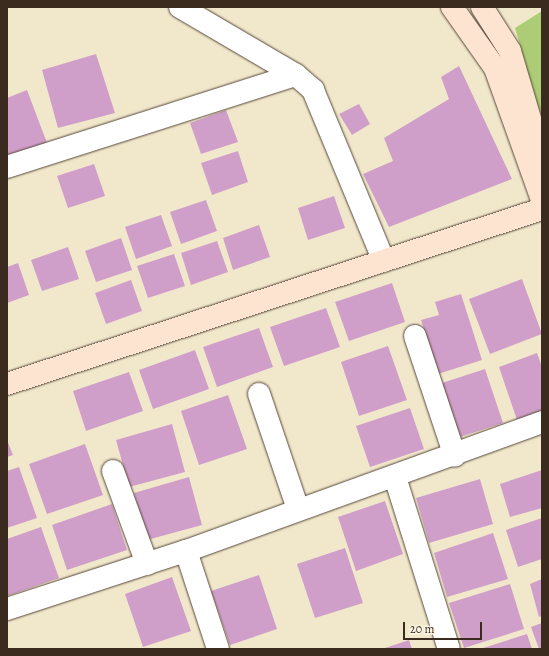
<!DOCTYPE html>
<style>
body{margin:0}
#map{position:relative;width:549px;height:656px;overflow:hidden;background:#f1e8cc;font-family:Alegreya,serif}
div>[style]{position:absolute}
.green>*{inset:0;background:#accd75}
.building>*{inset:0;background:#d09fc9}
.roads{filter:drop-shadow(0 0 1px #564638) drop-shadow(0 0 1px #564638)}
.street>*{height:22px;margin:-11px;padding:0 11px;transform-origin:11px;border-radius:11px;background:#fff}
.secondary>*{height:22px;margin:-11px;padding:0 11px;transform-origin:11px;border-radius:11px;background:#fde4d1}
span{translate:-50% -50%;white-space:nowrap;text-align:center;line-height:1.15;-webkit-text-stroke:3.5px #fcf5e5;paint-order:stroke}
.frame{position:absolute;inset:0;border:8px solid #3b2a1e;pointer-events:none}
.scale{position:absolute;left:403px;top:622px;width:79px;height:18px;box-sizing:border-box;border:2px solid #3b2a1e;border-top:0;padding-left:5px;font-size:12px;line-height:14px;white-space:nowrap;color:#3b2a1e;-webkit-text-stroke:3px #fcf5e5;paint-order:stroke}
</style>
<div id="map">
<div class="green">
<div style="clip-path:polygon(542px 11px,542px 121px,515px 28px)"></div>
</div>
<div class="building">
<div style="clip-path:polygon(96px 54px,115px 113px,58px 128px,42px 70px)"></div>
<div style="clip-path:polygon(459px 66px,512px 179px,389px 227px,363px 174px,393px 161px,384px 138px,449px 99px,441px 77px)"></div>
<div style="clip-path:polygon(27px 90px,47px 143px,7px 155px,7px 98px)"></div>
<div style="clip-path:polygon(359px 104px,370px 124px,352px 135px,339px 114px)"></div>
<div style="clip-path:polygon(226px 110px,238px 142px,201px 154px,190px 123px)"></div>
<div style="clip-path:polygon(238px 151px,248px 182px,212px 195px,201px 163px)"></div>
<div style="clip-path:polygon(94px 164px,105px 196px,68px 208px,57px 176px)"></div>
<div style="clip-path:polygon(334px 196px,345px 228px,308px 240px,298px 208px)"></div>
<div style="clip-path:polygon(206px 200px,217px 231px,181px 244px,170px 212px)"></div>
<div style="clip-path:polygon(161px 215px,172px 246px,136px 259px,125px 227px)"></div>
<div style="clip-path:polygon(259px 225px,270px 257px,233px 270px,223px 238px)"></div>
<div style="clip-path:polygon(121px 238px,132px 270px,96px 282px,85px 251px)"></div>
<div style="clip-path:polygon(217px 241px,228px 272px,191px 285px,181px 253px)"></div>
<div style="clip-path:polygon(68px 247px,79px 279px,42px 291px,31px 260px)"></div>
<div style="clip-path:polygon(174px 254px,185px 286px,148px 298px,137px 266px)"></div>
<div style="clip-path:polygon(18px 263px,29px 295px,7px 303px,7px 267px)"></div>
<div style="clip-path:polygon(522px 279px,542px 334px,490px 354px,469px 299px)"></div>
<div style="clip-path:polygon(131px 280px,142px 311px,106px 324px,95px 293px)"></div>
<div style="clip-path:polygon(392px 283px,405px 322px,349px 341px,335px 302px)"></div>
<div style="clip-path:polygon(461px 294px,482px 360px,438px 374px,421px 320px,439px 315px,435px 302px)"></div>
<div style="clip-path:polygon(326px 308px,340px 347px,284px 366px,270px 327px)"></div>
<div style="clip-path:polygon(259px 328px,273px 367px,217px 387px,203px 347px)"></div>
<div style="clip-path:polygon(388px 346px,407px 400px,359px 416px,341px 362px)"></div>
<div style="clip-path:polygon(195px 350px,209px 389px,153px 409px,139px 370px)"></div>
<div style="clip-path:polygon(537px 353px,542px 367px,542px 414px,518px 423px,499px 367px)"></div>
<div style="clip-path:polygon(485px 369px,503px 423px,460px 437px,442px 383px)"></div>
<div style="clip-path:polygon(129px 372px,143px 411px,86px 431px,73px 391px)"></div>
<div style="clip-path:polygon(228px 395px,247px 449px,199px 465px,181px 411px)"></div>
<div style="clip-path:polygon(410px 408px,424px 449px,370px 467px,356px 426px)"></div>
<div style="clip-path:polygon(172px 424px,185px 472px,129px 487px,116px 440px)"></div>
<div style="clip-path:polygon(7px 440px,13px 455px,7px 457px)"></div>
<div style="clip-path:polygon(85px 444px,103px 495px,47px 514px,29px 464px)"></div>
<div style="clip-path:polygon(19px 467px,37px 518px,7px 528px,7px 471px)"></div>
<div style="clip-path:polygon(542px 470px,542px 508px,510px 517px,500px 484px)"></div>
<div style="clip-path:polygon(189px 477px,202px 525px,147px 540px,134px 493px)"></div>
<div style="clip-path:polygon(480px 479px,493px 524px,429px 543px,416px 498px)"></div>
<div style="clip-path:polygon(385px 501px,403px 554px,356px 571px,338px 517px)"></div>
<div style="clip-path:polygon(112px 504px,127px 550px,67px 570px,52px 525px)"></div>
<div style="clip-path:polygon(542px 518px,542px 559px,518px 567px,506px 530px)"></div>
<div style="clip-path:polygon(41px 527px,59px 578px,7px 596px,7px 539px)"></div>
<div style="clip-path:polygon(493px 533px,508px 579px,447px 597px,434px 553px)"></div>
<div style="clip-path:polygon(345px 548px,363px 603px,315px 618px,297px 564px)"></div>
<div style="clip-path:polygon(259px 575px,277px 629px,230px 645px,211px 591px)"></div>
<div style="clip-path:polygon(172px 577px,191px 631px,143px 647px,125px 594px)"></div>
<div style="clip-path:polygon(542px 579px,542px 616px,539px 617px,530px 584px)"></div>
<div style="clip-path:polygon(510px 584px,524px 629px,464px 648px,449px 603px)"></div>
<div style="clip-path:polygon(542px 623px,542px 649px,539px 649px,531px 627px)"></div>
<div style="clip-path:polygon(527px 634px,532px 649px,480px 649px)"></div>
<div style="clip-path:polygon(409px 640px,412px 649px,382px 649px)"></div>
</div>
<div class="roads">
<div class="street">
<div style="left:180px;top:7px;width:134px;rotate:30.4deg"></div>
<div style="left:296px;top:75px;width:23px;rotate:41deg"></div>
<div style="left:313px;top:90px;width:185px;rotate:67.5deg"></div>
<div style="left:7px;top:167px;width:303px;rotate:-17.7deg"></div>
<div style="left:415px;top:336px;width:126px;rotate:71.6deg"></div>
<div style="left:259px;top:394px;width:121px;rotate:71.3deg"></div>
<div style="left:113px;top:471px;width:99px;rotate:69.9deg"></div>
<div style="left:395px;top:477px;width:180px;rotate:72.6deg"></div>
<div style="left:186px;top:551px;width:103px;rotate:71.9deg"></div>
<div style="left:7px;top:609px;width:188px;rotate:-18deg"></div>
<div style="left:186px;top:551px;width:379px;rotate:-19.9deg"></div>
</div>
<div class="secondary">
<div style="left:452px;top:7px;width:75px;rotate:54.8deg"></div>
<div style="left:495px;top:68px;width:140px;rotate:70.4deg"></div>
<div style="left:482px;top:7px;width:52px;rotate:57.5deg"></div>
<div style="left:510px;top:51px;width:113px;rotate:73.5deg"></div>
<div style="left:7px;top:384px;width:563px;rotate:-18.11deg"></div>
</div>
</div>
<div class="frame"></div>
<div class="scale">20 m</div>
</div>
